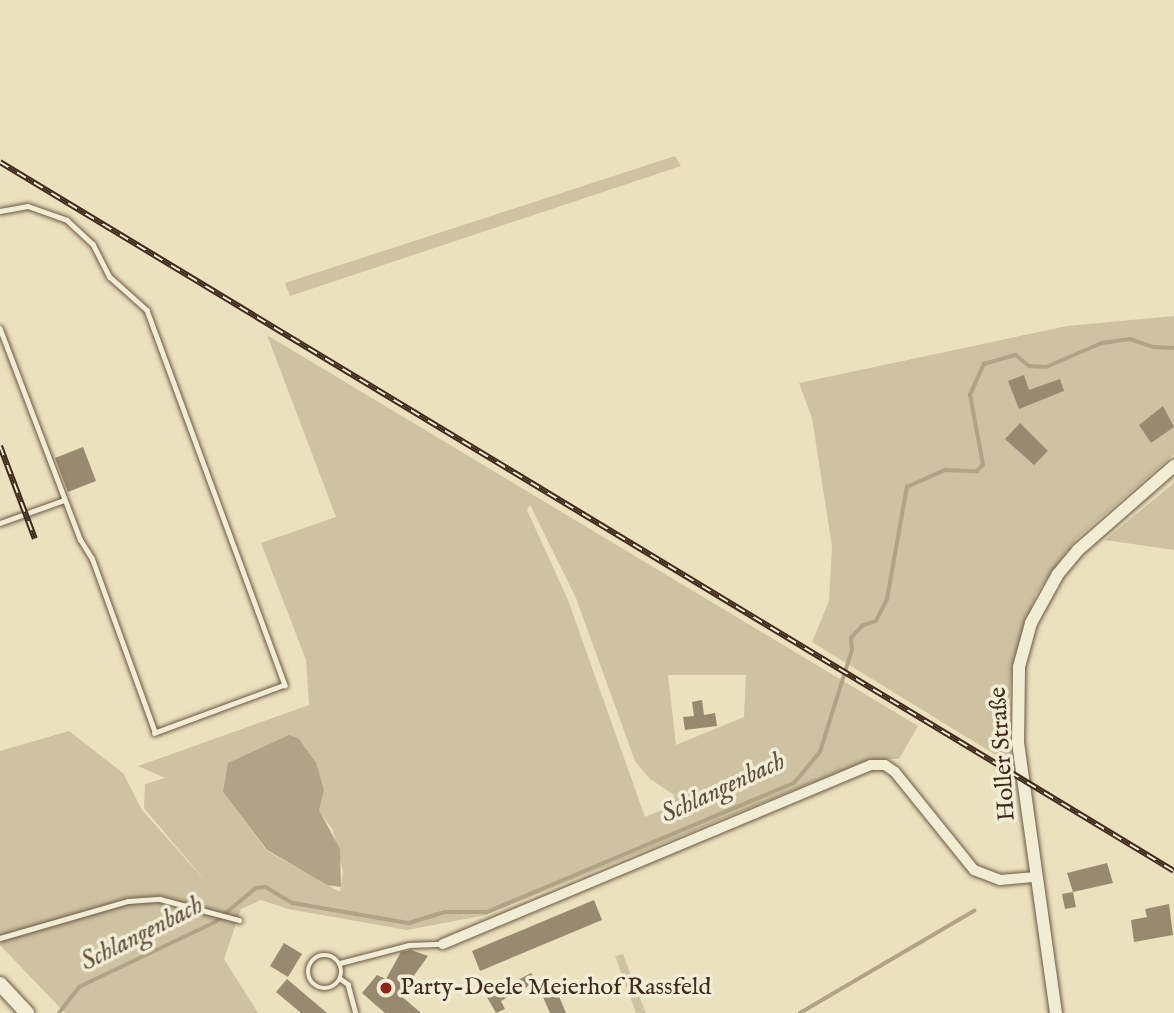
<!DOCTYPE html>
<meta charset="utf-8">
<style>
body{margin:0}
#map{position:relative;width:1174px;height:1013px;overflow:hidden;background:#ece1be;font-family:"IM FELL English",serif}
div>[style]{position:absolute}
.green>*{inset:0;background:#cec2a2}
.water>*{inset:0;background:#b1a386}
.stream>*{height:3.5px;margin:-1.75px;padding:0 1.75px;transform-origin:1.75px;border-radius:1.75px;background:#b1a386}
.building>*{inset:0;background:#988a6f}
.roads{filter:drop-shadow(0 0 2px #6a5842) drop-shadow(0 0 2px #6a5842)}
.service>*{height:4.5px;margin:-2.25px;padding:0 2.25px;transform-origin:2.25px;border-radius:2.25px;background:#f3ecd5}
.service>.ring{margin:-2.25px;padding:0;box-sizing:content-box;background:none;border:4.5px solid #f3ecd5;border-radius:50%}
.minor>*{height:10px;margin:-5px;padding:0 5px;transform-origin:5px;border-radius:5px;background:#f3ecd5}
.tertiary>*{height:12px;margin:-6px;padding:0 6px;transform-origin:6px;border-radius:6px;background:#f3ecd5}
.secondary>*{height:14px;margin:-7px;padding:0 7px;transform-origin:7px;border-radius:7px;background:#f3ecd5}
.rail>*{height:6px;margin-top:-3px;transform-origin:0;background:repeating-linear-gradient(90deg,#f3ecd5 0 10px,#3e2b19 0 20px);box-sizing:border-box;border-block:2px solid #3e2b19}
.dots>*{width:19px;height:19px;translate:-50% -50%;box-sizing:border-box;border:4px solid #f3ecd5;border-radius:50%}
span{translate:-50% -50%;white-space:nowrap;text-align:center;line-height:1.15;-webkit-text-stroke:7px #f3ecd5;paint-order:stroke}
.street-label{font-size:24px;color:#3e2b19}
.poi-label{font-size:24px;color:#3e2b19}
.left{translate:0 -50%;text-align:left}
.water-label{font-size:26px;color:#604f3a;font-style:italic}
</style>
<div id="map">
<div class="green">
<div style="clip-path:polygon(675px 156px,681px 166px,290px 296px,285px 283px)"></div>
<div style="clip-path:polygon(1174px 316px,1174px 454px,1076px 539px,1036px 594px,1012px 665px,1008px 712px,1012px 765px,812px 642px,829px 601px,832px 547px,812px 418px,799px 383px,1067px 326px)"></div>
<div style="clip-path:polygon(evenodd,267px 335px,918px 726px,899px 759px,870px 759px,486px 915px,407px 930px,288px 909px,261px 900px,241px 909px,224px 959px,258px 1013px,65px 1013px,0 945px,0 751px,69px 731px,123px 773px,142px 810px,207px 883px,144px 808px,145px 784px,165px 778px,138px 766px,309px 705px,306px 660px,261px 543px,336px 517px,267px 335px,530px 505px,576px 598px,635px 761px,650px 779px,674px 795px,674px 805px,645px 817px,568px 600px,527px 510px,530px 505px,267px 335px,668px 675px,746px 675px,744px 717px,676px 745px,668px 675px,267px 335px,324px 790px,318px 810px,333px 830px,343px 872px,340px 892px,267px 851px,223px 792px,324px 790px)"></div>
<div style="clip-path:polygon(1174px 483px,1174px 550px,1105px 540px)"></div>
<div style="clip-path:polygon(623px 954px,633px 981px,646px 1013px,636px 1013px,615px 956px)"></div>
</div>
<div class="water">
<div style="clip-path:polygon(289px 735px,299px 739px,316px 763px,324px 790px,319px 810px,340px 849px,341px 887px,327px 885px,267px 850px,223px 792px,228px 763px)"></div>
</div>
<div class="stream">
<div style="left:59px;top:1013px;width:33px;rotate:-52deg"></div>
<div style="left:79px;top:987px;width:151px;rotate:-25.5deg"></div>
<div style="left:215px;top:922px;width:53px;rotate:-39.7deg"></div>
<div style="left:256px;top:888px;width:10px;rotate:-6deg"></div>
<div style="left:266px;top:887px;width:31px;rotate:31deg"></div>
<div style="left:293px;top:903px;width:118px;rotate:9.8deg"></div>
<div style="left:409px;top:923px;width:37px;rotate:-17deg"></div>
<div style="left:444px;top:912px;width:43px"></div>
<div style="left:487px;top:912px;width:333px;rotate:-22.8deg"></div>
<div style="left:794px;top:783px;width:40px;rotate:-50deg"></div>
<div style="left:820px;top:752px;width:107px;rotate:-72.6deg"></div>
<div style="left:852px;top:650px;width:12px;rotate:-95deg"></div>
<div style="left:851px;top:638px;width:16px;rotate:-47deg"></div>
<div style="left:862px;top:626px;width:15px;rotate:-20deg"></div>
<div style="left:876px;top:621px;width:25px;rotate:-63deg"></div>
<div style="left:887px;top:599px;width:114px;rotate:-79.9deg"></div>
<div style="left:907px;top:487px;width:42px;rotate:-24.1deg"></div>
<div style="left:945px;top:470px;width:32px;rotate:2deg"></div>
<div style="left:977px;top:471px;width:8px;rotate:-45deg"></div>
<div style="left:983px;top:465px;width:71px;rotate:-100.5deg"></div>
<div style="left:970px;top:395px;width:34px;rotate:-66deg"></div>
<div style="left:984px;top:364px;width:33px;rotate:-16deg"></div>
<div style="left:1016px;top:355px;width:17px;rotate:40deg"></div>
<div style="left:1029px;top:366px;width:17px;rotate:3deg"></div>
<div style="left:1046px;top:367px;width:61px;rotate:-23.2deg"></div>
<div style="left:1102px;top:343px;width:28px;rotate:-8deg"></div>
<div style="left:1130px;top:339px;width:24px;rotate:19deg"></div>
<div style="left:1153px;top:347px;width:21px;rotate:3deg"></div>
<div style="left:800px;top:1013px;width:202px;rotate:-30.4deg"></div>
</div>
<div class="building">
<div style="clip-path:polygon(1024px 375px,1029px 390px,1060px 379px,1064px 391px,1019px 409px,1008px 381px)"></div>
<div style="clip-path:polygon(1163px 406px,1174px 427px,1151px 443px,1139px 425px)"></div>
<div style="clip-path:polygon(1020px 423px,1048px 451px,1034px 465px,1005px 439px)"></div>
<div style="clip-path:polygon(83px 447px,96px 481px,68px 492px,55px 458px)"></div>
<div style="clip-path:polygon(702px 700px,704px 715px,715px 713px,717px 726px,685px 730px,683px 717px,694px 716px,692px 702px)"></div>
<div style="clip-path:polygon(1107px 863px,1113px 883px,1073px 892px,1076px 907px,1065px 909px,1062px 894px,1073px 892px,1067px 873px)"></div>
<div style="clip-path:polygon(594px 900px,602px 920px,480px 971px,472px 951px)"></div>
<div style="clip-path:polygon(1169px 904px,1173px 935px,1134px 942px,1131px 920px,1147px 917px,1145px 909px)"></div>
<div style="clip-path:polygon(284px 943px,302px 954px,288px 977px,270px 966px)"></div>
<div style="clip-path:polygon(411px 950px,428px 956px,400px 995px,421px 1013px,385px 1013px,362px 993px,377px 975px,386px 979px,401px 952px)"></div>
<div style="clip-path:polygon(531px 973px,536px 982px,501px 1001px,505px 1009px,496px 1013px,484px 992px,493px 987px,496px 992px)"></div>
<div style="clip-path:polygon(287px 979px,327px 1013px,301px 1013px,276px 992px)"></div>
<div style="clip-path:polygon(553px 982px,555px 987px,566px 1013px,550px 1013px,539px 988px)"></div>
</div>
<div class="roads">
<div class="service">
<div style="left:0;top:211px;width:28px;rotate:-10deg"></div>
<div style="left:28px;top:206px;width:41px;rotate:19.7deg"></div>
<div style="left:67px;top:220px;width:35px;rotate:43deg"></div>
<div style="left:93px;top:244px;width:37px;rotate:63deg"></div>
<div style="left:110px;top:277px;width:50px;rotate:41.7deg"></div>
<div style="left:147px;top:310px;width:400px;rotate:69.8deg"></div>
<div style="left:285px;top:685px;width:139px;rotate:159.7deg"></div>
<div style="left:155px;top:733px;width:185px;rotate:-109.9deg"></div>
<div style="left:92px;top:559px;width:22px;rotate:-122deg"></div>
<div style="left:80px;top:540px;width:226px;rotate:-110.8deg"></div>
<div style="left:0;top:523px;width:68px;rotate:-19.8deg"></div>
<div style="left:0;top:938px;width:133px;rotate:-16.1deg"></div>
<div style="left:128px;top:901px;width:32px;rotate:-4deg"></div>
<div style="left:160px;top:899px;width:82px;rotate:14.9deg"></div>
<div class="ring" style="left:308px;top:955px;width:29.5px;height:29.5px"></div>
<div style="left:340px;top:963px;width:71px;rotate:-14.6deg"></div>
<div style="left:409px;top:945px;width:32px;rotate:-2deg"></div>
<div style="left:341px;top:979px;width:9px;rotate:36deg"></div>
<div style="left:348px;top:984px;width:30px;rotate:75deg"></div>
</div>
<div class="minor">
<div style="left:443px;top:944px;width:464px;rotate:-22.7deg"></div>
<div style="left:871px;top:765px;width:14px"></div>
<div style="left:885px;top:765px;width:12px;rotate:35deg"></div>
<div style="left:895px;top:772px;width:126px;rotate:51.1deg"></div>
<div style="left:974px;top:870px;width:28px;rotate:21deg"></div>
<div style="left:1000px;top:880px;width:36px;rotate:-5deg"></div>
</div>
<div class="tertiary">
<div style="left:1056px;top:1013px;width:274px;rotate:-98deg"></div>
<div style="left:1018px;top:742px;width:75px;rotate:-89.2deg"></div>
<div style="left:1019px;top:667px;width:46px;rotate:-74.7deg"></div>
<div style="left:1031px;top:623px;width:56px;rotate:-61.1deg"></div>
<div style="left:1058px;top:574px;width:31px;rotate:-50deg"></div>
<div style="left:1078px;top:550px;width:128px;rotate:-41.2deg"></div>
</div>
<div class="secondary">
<div style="left:0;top:984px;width:40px;rotate:47deg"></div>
</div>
</div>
<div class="rail">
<div style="left:0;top:162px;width:1371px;rotate:31.13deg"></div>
<div style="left:0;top:446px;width:99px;rotate:69.4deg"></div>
</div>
<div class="dots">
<div style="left:386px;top:988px;background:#8f2418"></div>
</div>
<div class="street-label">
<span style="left:1003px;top:754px;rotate:-94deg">Holler Straße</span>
</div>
<div class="poi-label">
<span class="left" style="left:400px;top:988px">Party-Deele Meierhof Rassfeld</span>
</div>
<div class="water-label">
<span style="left:723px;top:788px;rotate:-25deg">Schlangenbach</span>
<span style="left:142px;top:934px;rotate:-27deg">Schlangenbach</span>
</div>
</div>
